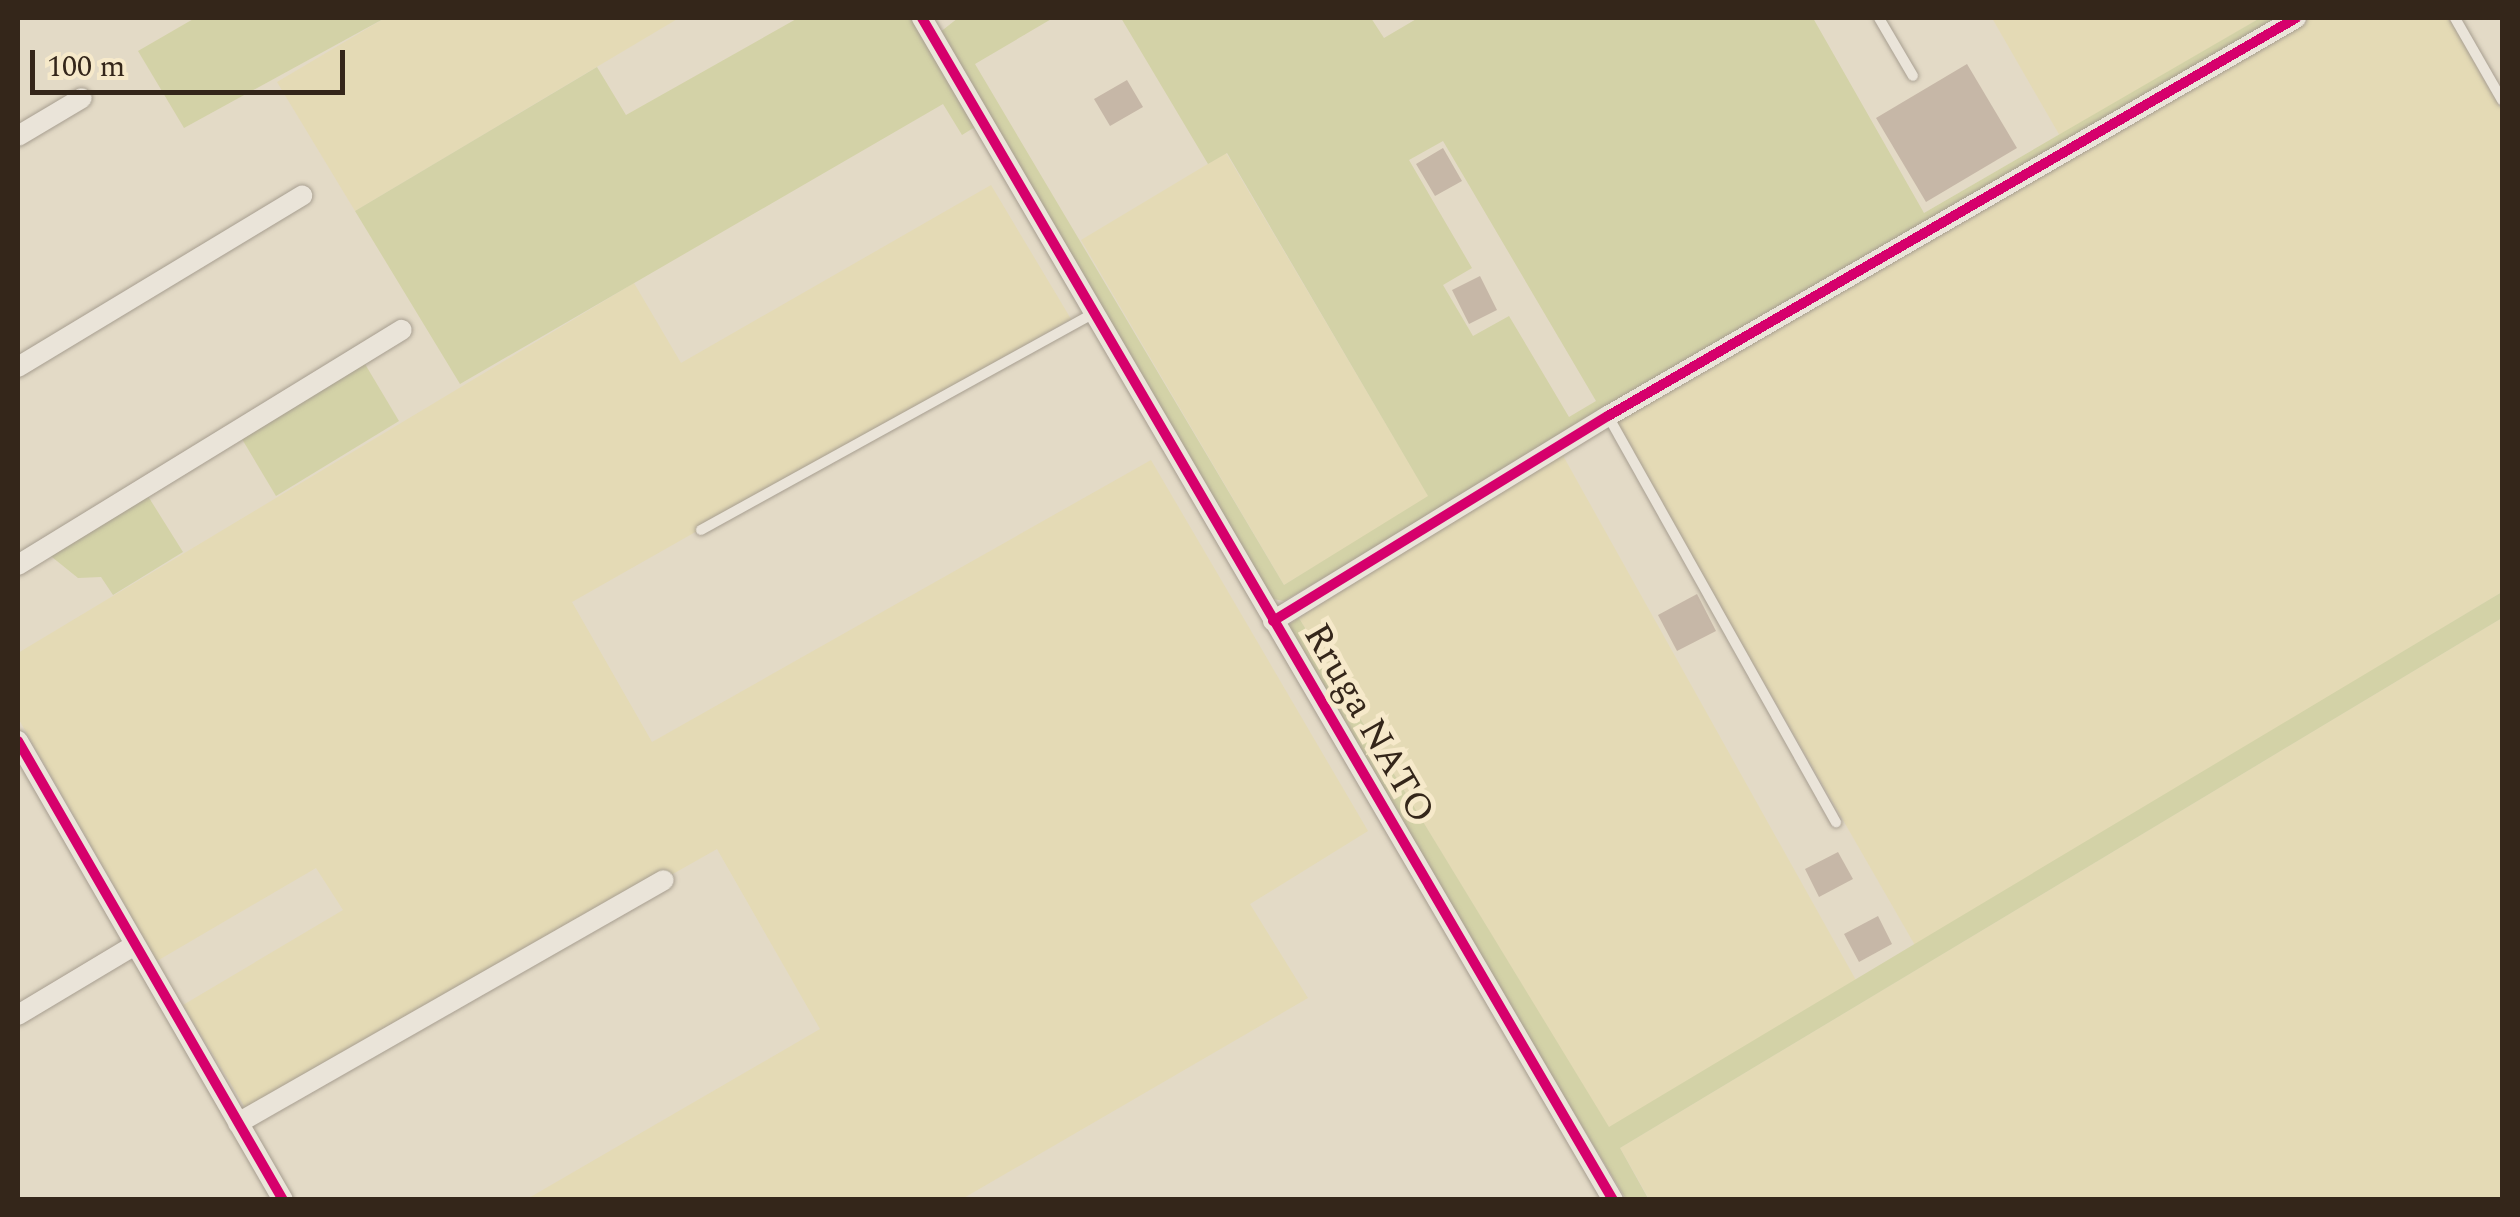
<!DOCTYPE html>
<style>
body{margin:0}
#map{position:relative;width:2520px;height:1217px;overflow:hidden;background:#e3dac6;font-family:Spectral,serif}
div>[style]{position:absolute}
.farmland>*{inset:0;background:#e4dab5}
.green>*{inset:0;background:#d3d2a7}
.building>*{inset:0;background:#c6b7a7}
.roads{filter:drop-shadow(0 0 2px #a79e90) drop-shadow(0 0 2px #a79e90)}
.lane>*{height:10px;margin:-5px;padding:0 5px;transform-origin:5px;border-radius:5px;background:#eae4d9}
.street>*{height:20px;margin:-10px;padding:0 10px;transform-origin:10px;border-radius:10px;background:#eae4d9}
.cycleway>*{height:10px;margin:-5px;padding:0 5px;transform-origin:5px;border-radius:5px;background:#d6006c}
span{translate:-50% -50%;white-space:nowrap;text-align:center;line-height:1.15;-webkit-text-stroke:10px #f6e9ca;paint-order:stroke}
.street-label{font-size:38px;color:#34261a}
.frame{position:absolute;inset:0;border:20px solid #34261a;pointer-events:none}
.scale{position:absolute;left:30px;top:50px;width:315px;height:45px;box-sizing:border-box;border:5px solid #34261a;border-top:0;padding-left:12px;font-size:30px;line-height:35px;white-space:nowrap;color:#34261a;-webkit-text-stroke:8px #f6e9ca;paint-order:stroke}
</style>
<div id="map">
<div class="farmland">
<div style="clip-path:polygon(385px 18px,679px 18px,355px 211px,277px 82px)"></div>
<div style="clip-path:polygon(1992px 18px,2260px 18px,2060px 136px)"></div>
<div style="clip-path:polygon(2306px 18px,2449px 18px,2502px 111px,2502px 592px,1916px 947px,1613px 420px)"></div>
<div style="clip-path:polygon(1226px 153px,1429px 497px,1284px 585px,1081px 240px)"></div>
<div style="clip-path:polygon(991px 185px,1071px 319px,572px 602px,652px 742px,1151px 460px,1368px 831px,1250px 904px,1308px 998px,962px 1199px,527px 1199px,820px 1029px,717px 849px,249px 1114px,183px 1005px,343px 910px,316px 868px,157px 961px,18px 718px,18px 653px,634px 283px,681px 363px)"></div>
<div style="clip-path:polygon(1561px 452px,1857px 982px,1609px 1128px,1299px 618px)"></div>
<div style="clip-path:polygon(2502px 618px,2502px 1199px,1649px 1199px,1620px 1148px)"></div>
</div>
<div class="green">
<div style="clip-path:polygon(195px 18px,385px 18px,184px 128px,138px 51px)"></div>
<div style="clip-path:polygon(798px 18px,911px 18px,975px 127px,962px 135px,943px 104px,460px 384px,355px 211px,597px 67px,626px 115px)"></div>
<div style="clip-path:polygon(evenodd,958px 18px,1053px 18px,975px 64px,1284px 585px,1428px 496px,1227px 153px,1208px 164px,1121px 18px,1371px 18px,1384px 38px,1418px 18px,1813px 18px,1924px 213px,2260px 18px,2285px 18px,1284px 601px,1268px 598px,939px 33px,958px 18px,1443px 141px,1596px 401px,1569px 417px,1509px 316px,1473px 336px,1443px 285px,1472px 268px,1409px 160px,1443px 141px)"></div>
<div style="clip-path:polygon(362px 359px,399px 421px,276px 496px,239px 434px)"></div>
<div style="clip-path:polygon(146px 493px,183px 552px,113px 595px,101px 577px,78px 578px,47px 553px)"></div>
<div style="clip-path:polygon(2502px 592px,2502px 618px,1620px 1148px,1649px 1200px,1626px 1199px,1282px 629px,1299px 618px,1609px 1127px)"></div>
</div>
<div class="building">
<div style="clip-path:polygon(1967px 64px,2017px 148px,1926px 202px,1876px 118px)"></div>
<div style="clip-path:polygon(1127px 80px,1143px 107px,1110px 126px,1094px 99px)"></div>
<div style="clip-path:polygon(1443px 148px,1462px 181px,1435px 196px,1416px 164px)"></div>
<div style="clip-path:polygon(1480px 276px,1497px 310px,1469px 324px,1452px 290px)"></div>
<div style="clip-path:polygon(1697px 594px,1716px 631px,1677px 651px,1658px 615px)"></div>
<div style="clip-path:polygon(1838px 852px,1853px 879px,1819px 897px,1805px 869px)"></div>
<div style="clip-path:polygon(1878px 916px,1892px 944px,1859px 962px,1844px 934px)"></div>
</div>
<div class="roads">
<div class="lane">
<div style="left:1879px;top:18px;width:67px;rotate:59.6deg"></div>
<div style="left:2455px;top:18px;width:95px;rotate:60.2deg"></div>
<div style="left:1608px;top:416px;width:466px;rotate:60.7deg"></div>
<div style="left:701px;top:530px;width:447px;rotate:-28.9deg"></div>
</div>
<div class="street">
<div style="left:922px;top:18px;width:1369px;rotate:59.69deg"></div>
<div style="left:18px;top:136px;width:74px;rotate:-30.7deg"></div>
<div style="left:18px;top:367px;width:332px;rotate:-31.1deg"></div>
<div style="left:18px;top:565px;width:450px;rotate:-31.5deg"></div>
<div style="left:1273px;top:621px;width:393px;rotate:-31.5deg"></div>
<div style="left:1608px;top:416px;width:795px;rotate:-30.05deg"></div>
<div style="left:18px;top:741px;width:530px;rotate:60deg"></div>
<div style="left:18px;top:1015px;width:136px;rotate:-30.9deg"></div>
<div style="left:238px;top:1123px;width:490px;rotate:-29.7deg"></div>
</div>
</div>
<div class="cycleway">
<div style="left:922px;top:18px;width:1369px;rotate:59.69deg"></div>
<div style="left:1273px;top:621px;width:393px;rotate:-31.5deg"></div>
<div style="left:1608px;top:416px;width:795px;rotate:-30.05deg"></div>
<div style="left:18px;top:741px;width:530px;rotate:60deg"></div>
</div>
<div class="street-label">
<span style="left:1368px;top:724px;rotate:60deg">Rruga NATO</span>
</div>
<div class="frame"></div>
<div class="scale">100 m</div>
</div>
